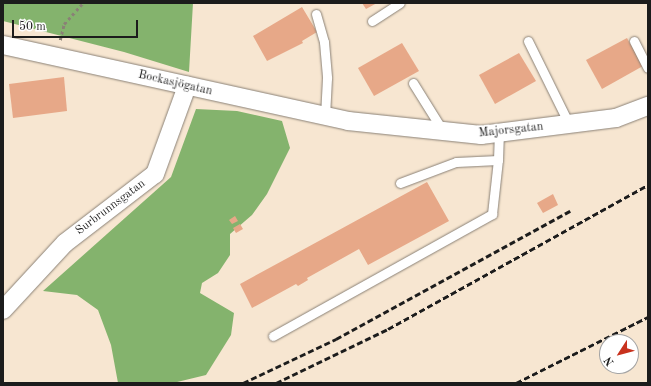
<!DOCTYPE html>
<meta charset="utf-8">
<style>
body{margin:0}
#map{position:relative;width:651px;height:386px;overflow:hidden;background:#f7e6d1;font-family:"Old Standard TT",serif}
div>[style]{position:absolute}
.forest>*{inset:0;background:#84b36d}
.building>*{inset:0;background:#e7a888}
.path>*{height:2.5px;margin-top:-1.25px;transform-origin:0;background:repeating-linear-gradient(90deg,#8a8176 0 3px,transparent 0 6px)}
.roads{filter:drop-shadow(0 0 1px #8a8176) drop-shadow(0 0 1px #8a8176)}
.service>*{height:9px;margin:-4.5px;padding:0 4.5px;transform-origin:4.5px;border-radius:4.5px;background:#fff}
.minor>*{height:18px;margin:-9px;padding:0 9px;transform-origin:9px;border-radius:9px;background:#fff}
.rail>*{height:3px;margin-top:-1.5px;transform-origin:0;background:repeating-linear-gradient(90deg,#1c1c1c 0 6px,transparent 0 9px)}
span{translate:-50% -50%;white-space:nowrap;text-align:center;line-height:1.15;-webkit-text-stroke:3.5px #fff;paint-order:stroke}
.street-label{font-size:12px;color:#1c1c1c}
.frame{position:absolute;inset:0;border:4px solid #1c1c1c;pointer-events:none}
.north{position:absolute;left:599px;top:334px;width:40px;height:40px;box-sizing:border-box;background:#fff;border:1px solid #a4a4a4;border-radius:50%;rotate:234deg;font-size:11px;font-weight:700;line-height:16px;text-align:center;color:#1c1c1c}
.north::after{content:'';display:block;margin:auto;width:14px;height:18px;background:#c8321e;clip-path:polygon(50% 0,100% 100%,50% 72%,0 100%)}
.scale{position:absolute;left:12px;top:20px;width:126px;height:18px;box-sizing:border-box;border:2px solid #1c1c1c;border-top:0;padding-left:5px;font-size:12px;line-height:14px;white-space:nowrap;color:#1c1c1c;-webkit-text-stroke:3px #fff;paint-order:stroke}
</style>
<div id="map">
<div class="forest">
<div style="clip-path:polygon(3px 3px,193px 3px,189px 72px,124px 52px,3px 21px)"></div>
<div style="clip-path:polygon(196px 109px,237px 111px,282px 121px,290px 148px,267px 194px,252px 215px,230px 234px,230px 255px,218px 273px,202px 283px,200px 293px,234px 313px,231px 335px,206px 375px,173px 383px,118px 383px,111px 345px,98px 310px,77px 295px,43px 291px,171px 177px)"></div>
</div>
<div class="building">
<div style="clip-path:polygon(362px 3px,377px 3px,366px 9px)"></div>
<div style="clip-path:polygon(302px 7px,317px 32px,302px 41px,303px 43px,267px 61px,253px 36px)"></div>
<div style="clip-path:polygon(627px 38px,643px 66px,602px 89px,586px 60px)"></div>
<div style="clip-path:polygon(402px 43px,419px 71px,374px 96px,358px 68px)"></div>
<div style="clip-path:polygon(519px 53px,536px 81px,495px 104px,479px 75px)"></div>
<div style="clip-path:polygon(64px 77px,67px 111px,13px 118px,9px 84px)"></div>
<div style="clip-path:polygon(427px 182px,449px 221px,368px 265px,359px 249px,307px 278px,308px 280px,298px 286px,296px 284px,252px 308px,240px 284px)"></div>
<div style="clip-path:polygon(553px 194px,558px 205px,543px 213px,537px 203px)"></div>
<div style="clip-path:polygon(235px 216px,238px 221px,232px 224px,229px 220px)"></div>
<div style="clip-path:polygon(240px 224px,243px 229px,236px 233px,233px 228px)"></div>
</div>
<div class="path">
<div style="left:60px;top:40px;width:16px;rotate:-76deg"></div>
<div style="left:64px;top:24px;width:28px;rotate:-48deg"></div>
</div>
<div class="roads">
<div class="service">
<div style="left:316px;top:14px;width:29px;rotate:74deg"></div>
<div style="left:324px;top:42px;width:36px;rotate:85deg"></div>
<div style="left:327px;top:78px;width:38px;rotate:93deg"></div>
<div style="left:372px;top:21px;width:33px;rotate:-33deg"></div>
<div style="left:528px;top:41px;width:93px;rotate:63.7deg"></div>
<div style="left:634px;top:41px;width:30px;rotate:63deg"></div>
<div style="left:413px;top:83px;width:57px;rotate:58deg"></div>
<div style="left:400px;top:183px;width:60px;rotate:-20.6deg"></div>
<div style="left:456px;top:162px;width:42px;rotate:-2.7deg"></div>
<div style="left:498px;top:160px;width:27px;rotate:-88deg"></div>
<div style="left:273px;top:336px;width:251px;rotate:-29.1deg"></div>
<div style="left:492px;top:214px;width:54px;rotate:-83.7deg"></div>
</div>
<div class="minor">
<div style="left:3px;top:45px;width:353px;rotate:12.4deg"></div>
<div style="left:348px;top:121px;width:134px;rotate:6deg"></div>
<div style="left:481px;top:135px;width:136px;rotate:-7.2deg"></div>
<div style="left:616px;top:118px;width:34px;rotate:-21deg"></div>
<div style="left:3px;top:310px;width:91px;rotate:-47.2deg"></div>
<div style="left:65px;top:243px;width:113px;rotate:-37.5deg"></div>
<div style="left:155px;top:174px;width:94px;rotate:-70deg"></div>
</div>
</div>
<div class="rail">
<div style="left:243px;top:383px;width:103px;rotate:-25.3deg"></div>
<div style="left:336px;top:339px;width:270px;rotate:-28.7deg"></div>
<div style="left:276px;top:383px;width:124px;rotate:-25.7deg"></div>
<div style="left:388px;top:329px;width:297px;rotate:-29deg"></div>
<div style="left:516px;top:383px;width:148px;rotate:-26.6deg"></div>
</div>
<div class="street-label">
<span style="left:175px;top:84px;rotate:13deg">Bockasjögatan</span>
<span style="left:511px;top:131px;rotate:-6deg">Majorsgatan</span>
<span style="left:111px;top:208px;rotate:-37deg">Surbrunnsgatan</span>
</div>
<div class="frame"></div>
<div class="north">N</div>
<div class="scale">50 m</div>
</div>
